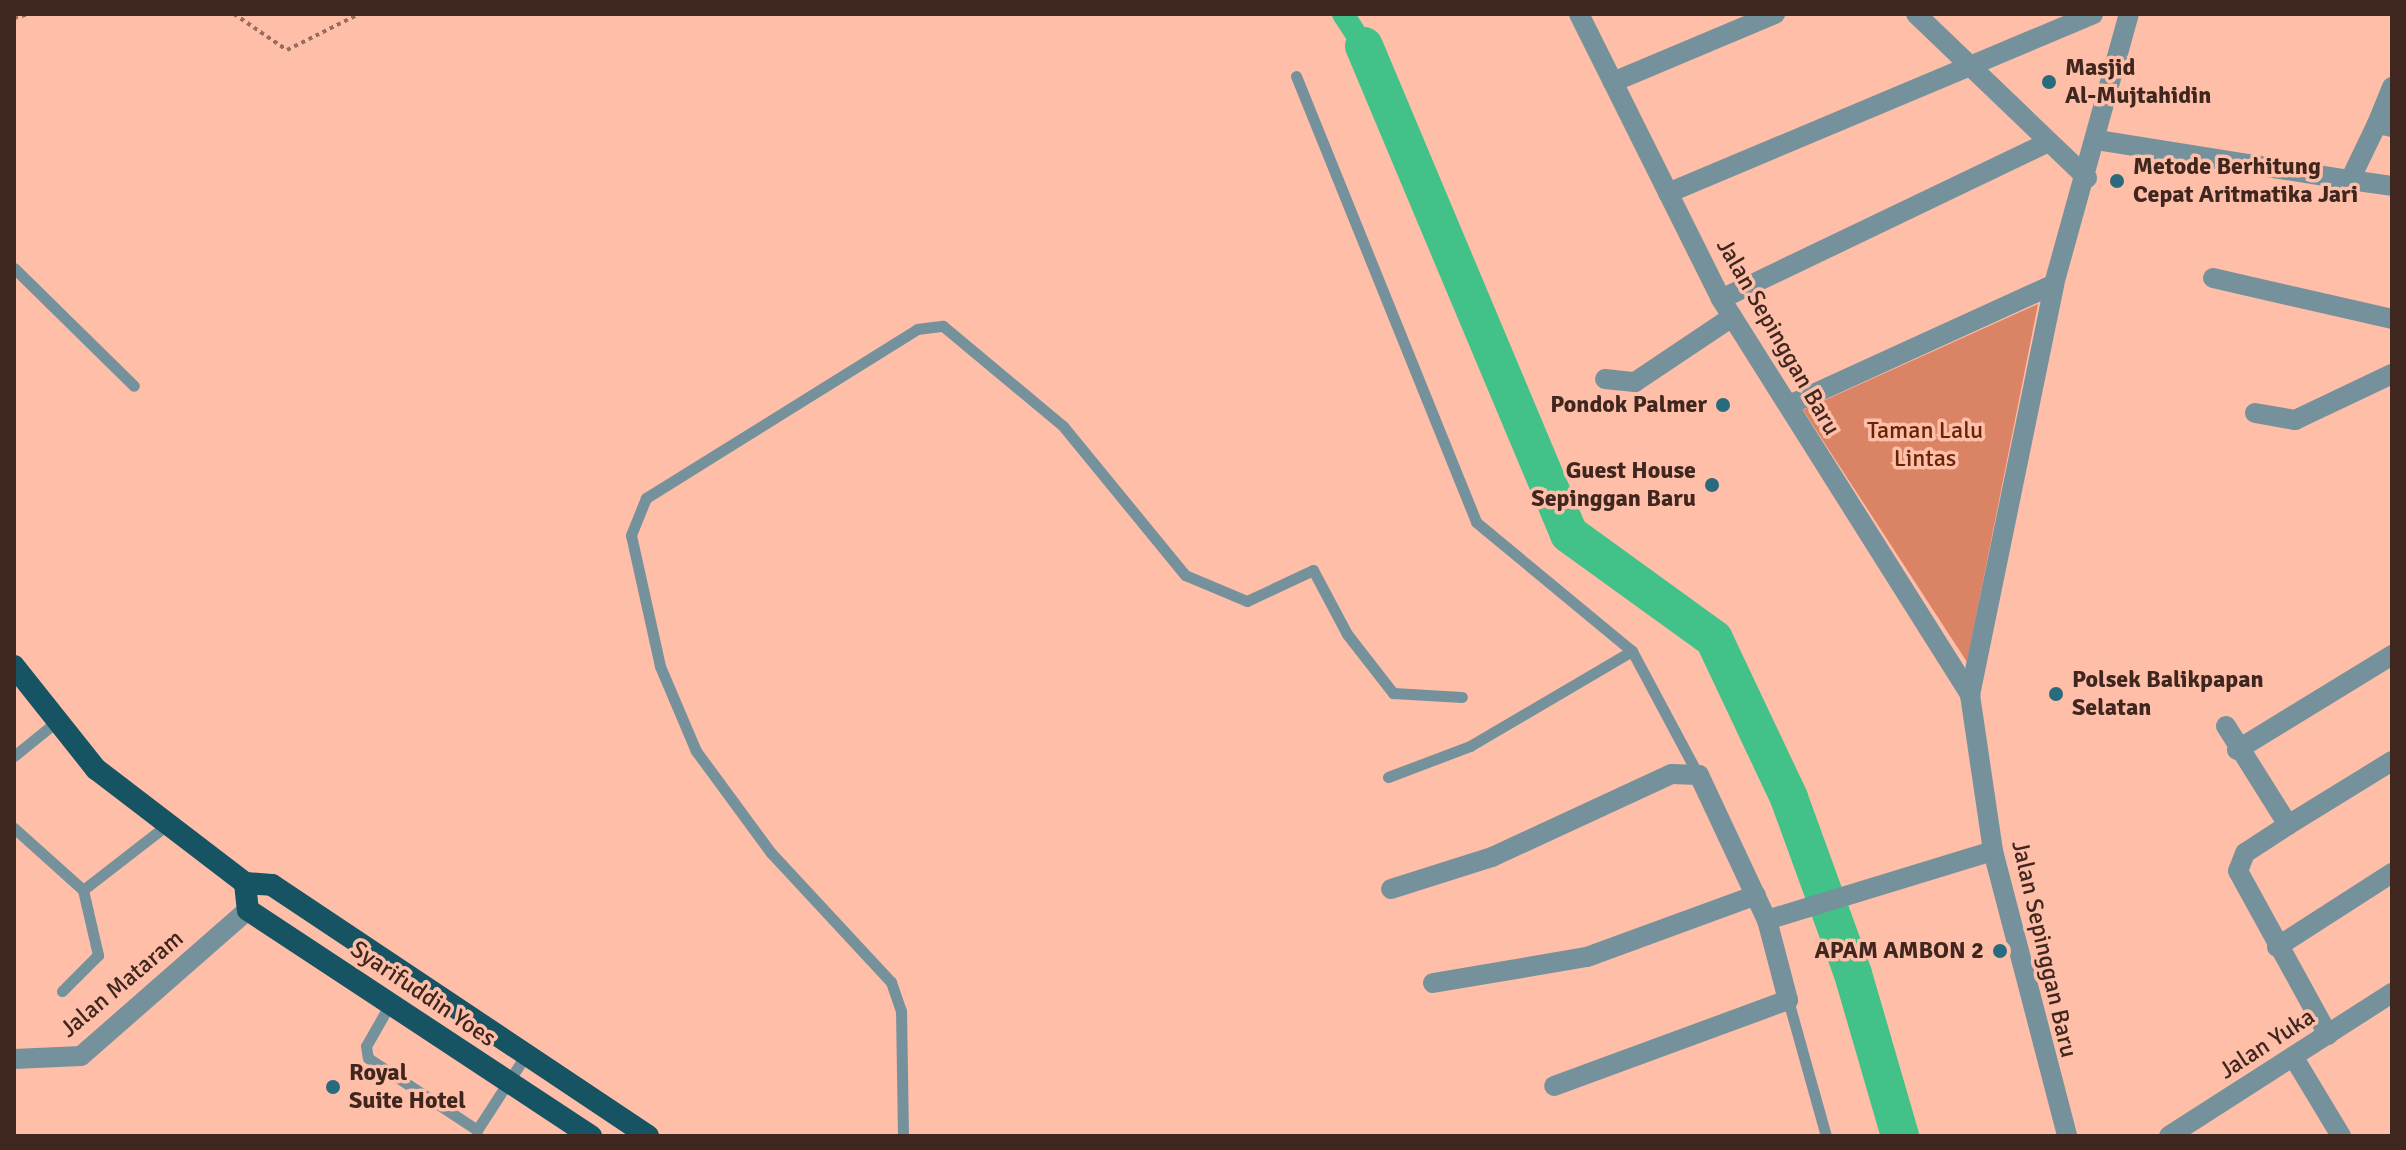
<!DOCTYPE html>
<style>
body{margin:0}
#map{position:relative;width:2406px;height:1150px;overflow:hidden;background:#febea8;font-family:Signika,sans-serif}
div>[style]{position:absolute}
.green>*{inset:0;background:#db8465}
.canal>*{height:22px;margin:-11px;padding:0 11px;transform-origin:11px;border-radius:11px;background:#42c188}
.river>*{height:38px;margin:-19px;padding:0 19px;transform-origin:19px;border-radius:19px;background:#42c188}
.path>*{height:4px;margin-top:-2px;transform-origin:0;background:repeating-linear-gradient(90deg,#986d5e 0 4px,transparent 0 8px)}
.service>*{height:11px;margin:-5.5px;padding:0 5.5px;transform-origin:5.5px;border-radius:5.5px;background:#75929c}
.minor>*{height:20px;margin:-10px;padding:0 10px;transform-origin:10px;border-radius:10px;background:#75929c}
.tertiary>*{height:20px;margin:-10px;padding:0 10px;transform-origin:10px;border-radius:10px;background:#75929c}
.trunk>*{height:22px;margin:-11px;padding:0 11px;transform-origin:11px;border-radius:11px;background:#165464}
.dots>*{width:22px;height:22px;translate:-50% -50%;box-sizing:border-box;border:4px solid #febea8;border-radius:50%}
span{translate:-50% -50%;white-space:nowrap;text-align:center;line-height:1.15;-webkit-text-stroke:7px #febea8;paint-order:stroke}
.poi-label{font-size:24px;color:#3f261e;font-weight:700}
.left{translate:0 -50%;text-align:left}
.right{translate:-100% -50%;text-align:right}
.street-label{font-size:24px;color:#3f261e}
.park-label{font-size:24px;color:#652307}
.frame{position:absolute;inset:0;border:16px solid #3f261e;pointer-events:none}
</style>
<div id="map">
<div class="green">
<div style="clip-path:polygon(2038px 304px,1967px 662px,1803px 410px)"></div>
</div>
<div class="canal">
<div style="left:1343px;top:14px;width:38px;rotate:57deg"></div>
</div>
<div class="river">
<div style="left:1364px;top:46px;width:529px;rotate:67.21deg"></div>
<div style="left:1569px;top:534px;width:179px;rotate:35.9deg"></div>
<div style="left:1714px;top:639px;width:176px;rotate:64.7deg"></div>
<div style="left:1789px;top:798px;width:187px;rotate:70deg"></div>
<div style="left:1853px;top:974px;width:169px;rotate:73.8deg"></div>
</div>
<div class="path">
<div style="left:234px;top:14px;width:64px;rotate:34.2deg"></div>
<div style="left:287px;top:50px;width:80px;rotate:-26.6deg"></div>
<div style="left:14px;top:18px;width:16px;rotate:-15deg"></div>
</div>
<div class="service">
<div style="left:1296px;top:76px;width:481px;rotate:68deg"></div>
<div style="left:1476px;top:522px;width:202px;rotate:39.6deg"></div>
<div style="left:1632px;top:651px;width:134px;rotate:61.9deg"></div>
<div style="left:14px;top:268px;width:168px;rotate:44.5deg"></div>
<div style="left:14px;top:756px;width:54px;rotate:-39deg"></div>
<div style="left:1388px;top:777px;width:88px;rotate:-20.7deg"></div>
<div style="left:1470px;top:746px;width:188px;rotate:-30.4deg"></div>
<div style="left:14px;top:828px;width:93px;rotate:41.9deg"></div>
<div style="left:83px;top:890px;width:67px;rotate:77deg"></div>
<div style="left:98px;top:955px;width:51px;rotate:135deg"></div>
<div style="left:83px;top:890px;width:101px;rotate:-37.8deg"></div>
<div style="left:1788px;top:1000px;width:141px;rotate:74.4deg"></div>
<div style="left:390px;top:1004px;width:48px;rotate:119.7deg"></div>
<div style="left:366px;top:1046px;width:12px;rotate:81deg"></div>
<div style="left:368px;top:1058px;width:131px;rotate:33.4deg"></div>
<div style="left:477px;top:1130px;width:88px;rotate:-57deg"></div>
<div style="left:903px;top:1136px;width:125px;rotate:-90.9deg"></div>
<div style="left:901px;top:1011px;width:31px;rotate:-109deg"></div>
<div style="left:891px;top:982px;width:176px;rotate:-132.9deg"></div>
<div style="left:771px;top:853px;width:127px;rotate:-126.3deg"></div>
<div style="left:696px;top:751px;width:92px;rotate:-113deg"></div>
<div style="left:660px;top:666px;width:134px;rotate:-102.5deg"></div>
<div style="left:631px;top:535px;width:40px;rotate:-68deg"></div>
<div style="left:646px;top:498px;width:319px;rotate:-31.9deg"></div>
<div style="left:917px;top:329px;width:26px;rotate:-7deg"></div>
<div style="left:943px;top:326px;width:156px;rotate:39.8deg"></div>
<div style="left:1063px;top:426px;width:193px;rotate:50.7deg"></div>
<div style="left:1185px;top:575px;width:67px;rotate:22.8deg"></div>
<div style="left:1247px;top:601px;width:73px;rotate:-25.2deg"></div>
<div style="left:1313px;top:570px;width:72px;rotate:62deg"></div>
<div style="left:1347px;top:634px;width:75px;rotate:52.1deg"></div>
<div style="left:1393px;top:693px;width:69px;rotate:3.3deg"></div>
</div>
<div class="minor">
<div style="left:1916px;top:14px;width:237px;rotate:43.8deg"></div>
<div style="left:1613px;top:82px;width:176px;rotate:-22.8deg"></div>
<div style="left:2392px;top:87px;width:40px;rotate:112deg"></div>
<div style="left:2377px;top:124px;width:15px;rotate:11deg"></div>
<div style="left:2097px;top:140px;width:256px;rotate:9deg"></div>
<div style="left:2350px;top:180px;width:62px;rotate:-64.3deg"></div>
<div style="left:2350px;top:180px;width:42px;rotate:8.1deg"></div>
<div style="left:1668px;top:193px;width:461px;rotate:-22.8deg"></div>
<div style="left:2213px;top:278px;width:184px;rotate:12.9deg"></div>
<div style="left:1721px;top:299px;width:358px;rotate:-25.6deg"></div>
<div style="left:1605px;top:379px;width:30px;rotate:6deg"></div>
<div style="left:1635px;top:382px;width:117px;rotate:-33.8deg"></div>
<div style="left:1789px;top:405px;width:291px;rotate:-24.5deg"></div>
<div style="left:2255px;top:413px;width:41px;rotate:9.9deg"></div>
<div style="left:2295px;top:420px;width:107px;rotate:-25.4deg"></div>
<div style="left:1970px;top:695px;width:419px;rotate:-78.4deg"></div>
<div style="left:2054px;top:284px;width:280px;rotate:-74.5deg"></div>
<div style="left:2226px;top:726px;width:117px;rotate:57.9deg"></div>
<div style="left:2288px;top:825px;width:122px;rotate:-31.6deg"></div>
<div style="left:2237px;top:750px;width:182px;rotate:-31.5deg"></div>
<div style="left:2288px;top:825px;width:51px;rotate:146.9deg"></div>
<div style="left:2245px;top:853px;width:19px;rotate:111deg"></div>
<div style="left:2238px;top:871px;width:187px;rotate:61.2deg"></div>
<div style="left:1391px;top:889px;width:106px;rotate:-17.6deg"></div>
<div style="left:1492px;top:857px;width:198px;rotate:-24.8deg"></div>
<div style="left:1672px;top:774px;width:27px;rotate:2deg"></div>
<div style="left:1699px;top:775px;width:160px;rotate:64.9deg"></div>
<div style="left:1767px;top:920px;width:83px;rotate:75.3deg"></div>
<div style="left:1788px;top:1000px;width:249px;rotate:159.8deg"></div>
<div style="left:1767px;top:920px;width:236px;rotate:-17deg"></div>
<div style="left:2277px;top:947px;width:137px;rotate:-32.8deg"></div>
<div style="left:1433px;top:983px;width:156px;rotate:-9.6deg"></div>
<div style="left:1587px;top:957px;width:180px;rotate:-20.1deg"></div>
<div style="left:2294px;top:1058px;width:91px;rotate:58.9deg"></div>
<div style="left:14px;top:1059px;width:67px;rotate:-2.6deg"></div>
<div style="left:81px;top:1056px;width:222px;rotate:-41.2deg"></div>
<div style="left:2169px;top:1136px;width:265px;rotate:-32.7deg"></div>
</div>
<div class="tertiary">
<div style="left:1579px;top:14px;width:318px;rotate:63.5deg"></div>
<div style="left:1721px;top:299px;width:468px;rotate:57.8deg"></div>
<div style="left:1970px;top:695px;width:158px;rotate:81.6deg"></div>
<div style="left:1993px;top:851px;width:294px;rotate:75.4deg"></div>
</div>
<div class="trunk">
<div style="left:14px;top:666px;width:132px;rotate:51.5deg"></div>
<div style="left:96px;top:769px;width:188px;rotate:37.4deg"></div>
<div style="left:245px;top:883px;width:27px;rotate:4deg"></div>
<div style="left:272px;top:885px;width:452px;rotate:33.7deg"></div>
<div style="left:245px;top:883px;width:27px;rotate:84deg"></div>
<div style="left:248px;top:910px;width:411px;rotate:33.4deg"></div>
</div>
<div class="dots">
<div style="left:2049px;top:82px;background:#296b7e"></div>
<div style="left:2117px;top:181px;background:#296b7e"></div>
<div style="left:1723px;top:405px;background:#296b7e"></div>
<div style="left:1712px;top:485px;background:#296b7e"></div>
<div style="left:2056px;top:694px;background:#296b7e"></div>
<div style="left:2000px;top:951px;background:#296b7e"></div>
<div style="left:333px;top:1087px;background:#296b7e"></div>
</div>
<div class="poi-label">
<span class="left" style="left:2065px;top:82px">Masjid<br>Al-Mujtahidin</span>
<span class="left" style="left:2133px;top:181px">Metode Berhitung<br>Cepat Aritmatika Jari</span>
<span class="right" style="left:1707px;top:405px">Pondok Palmer</span>
<span class="right" style="left:1696px;top:485px">Guest House<br>Sepinggan Baru</span>
<span class="left" style="left:2072px;top:694px">Polsek Balikpapan<br>Selatan</span>
<span class="right" style="left:1984px;top:951px">APAM AMBON 2</span>
<span class="left" style="left:349px;top:1087px">Royal<br>Suite Hotel</span>
</div>
<div class="street-label">
<span style="left:1778px;top:337px;rotate:60deg">Jalan Sepinggan Baru</span>
<span style="left:2044px;top:949px;rotate:77deg">Jalan Sepinggan Baru</span>
<span style="left:122px;top:984px;rotate:-40deg">Jalan Mataram</span>
<span style="left:423px;top:994px;rotate:34deg">Syarifuddin Yoes</span>
<span style="left:2267px;top:1044px;rotate:-33deg">Jalan Yuka</span>
</div>
<div class="park-label">
<span style="left:1925px;top:445px">Taman Lalu<br>Lintas</span>
</div>
<div class="frame"></div>
</div>
